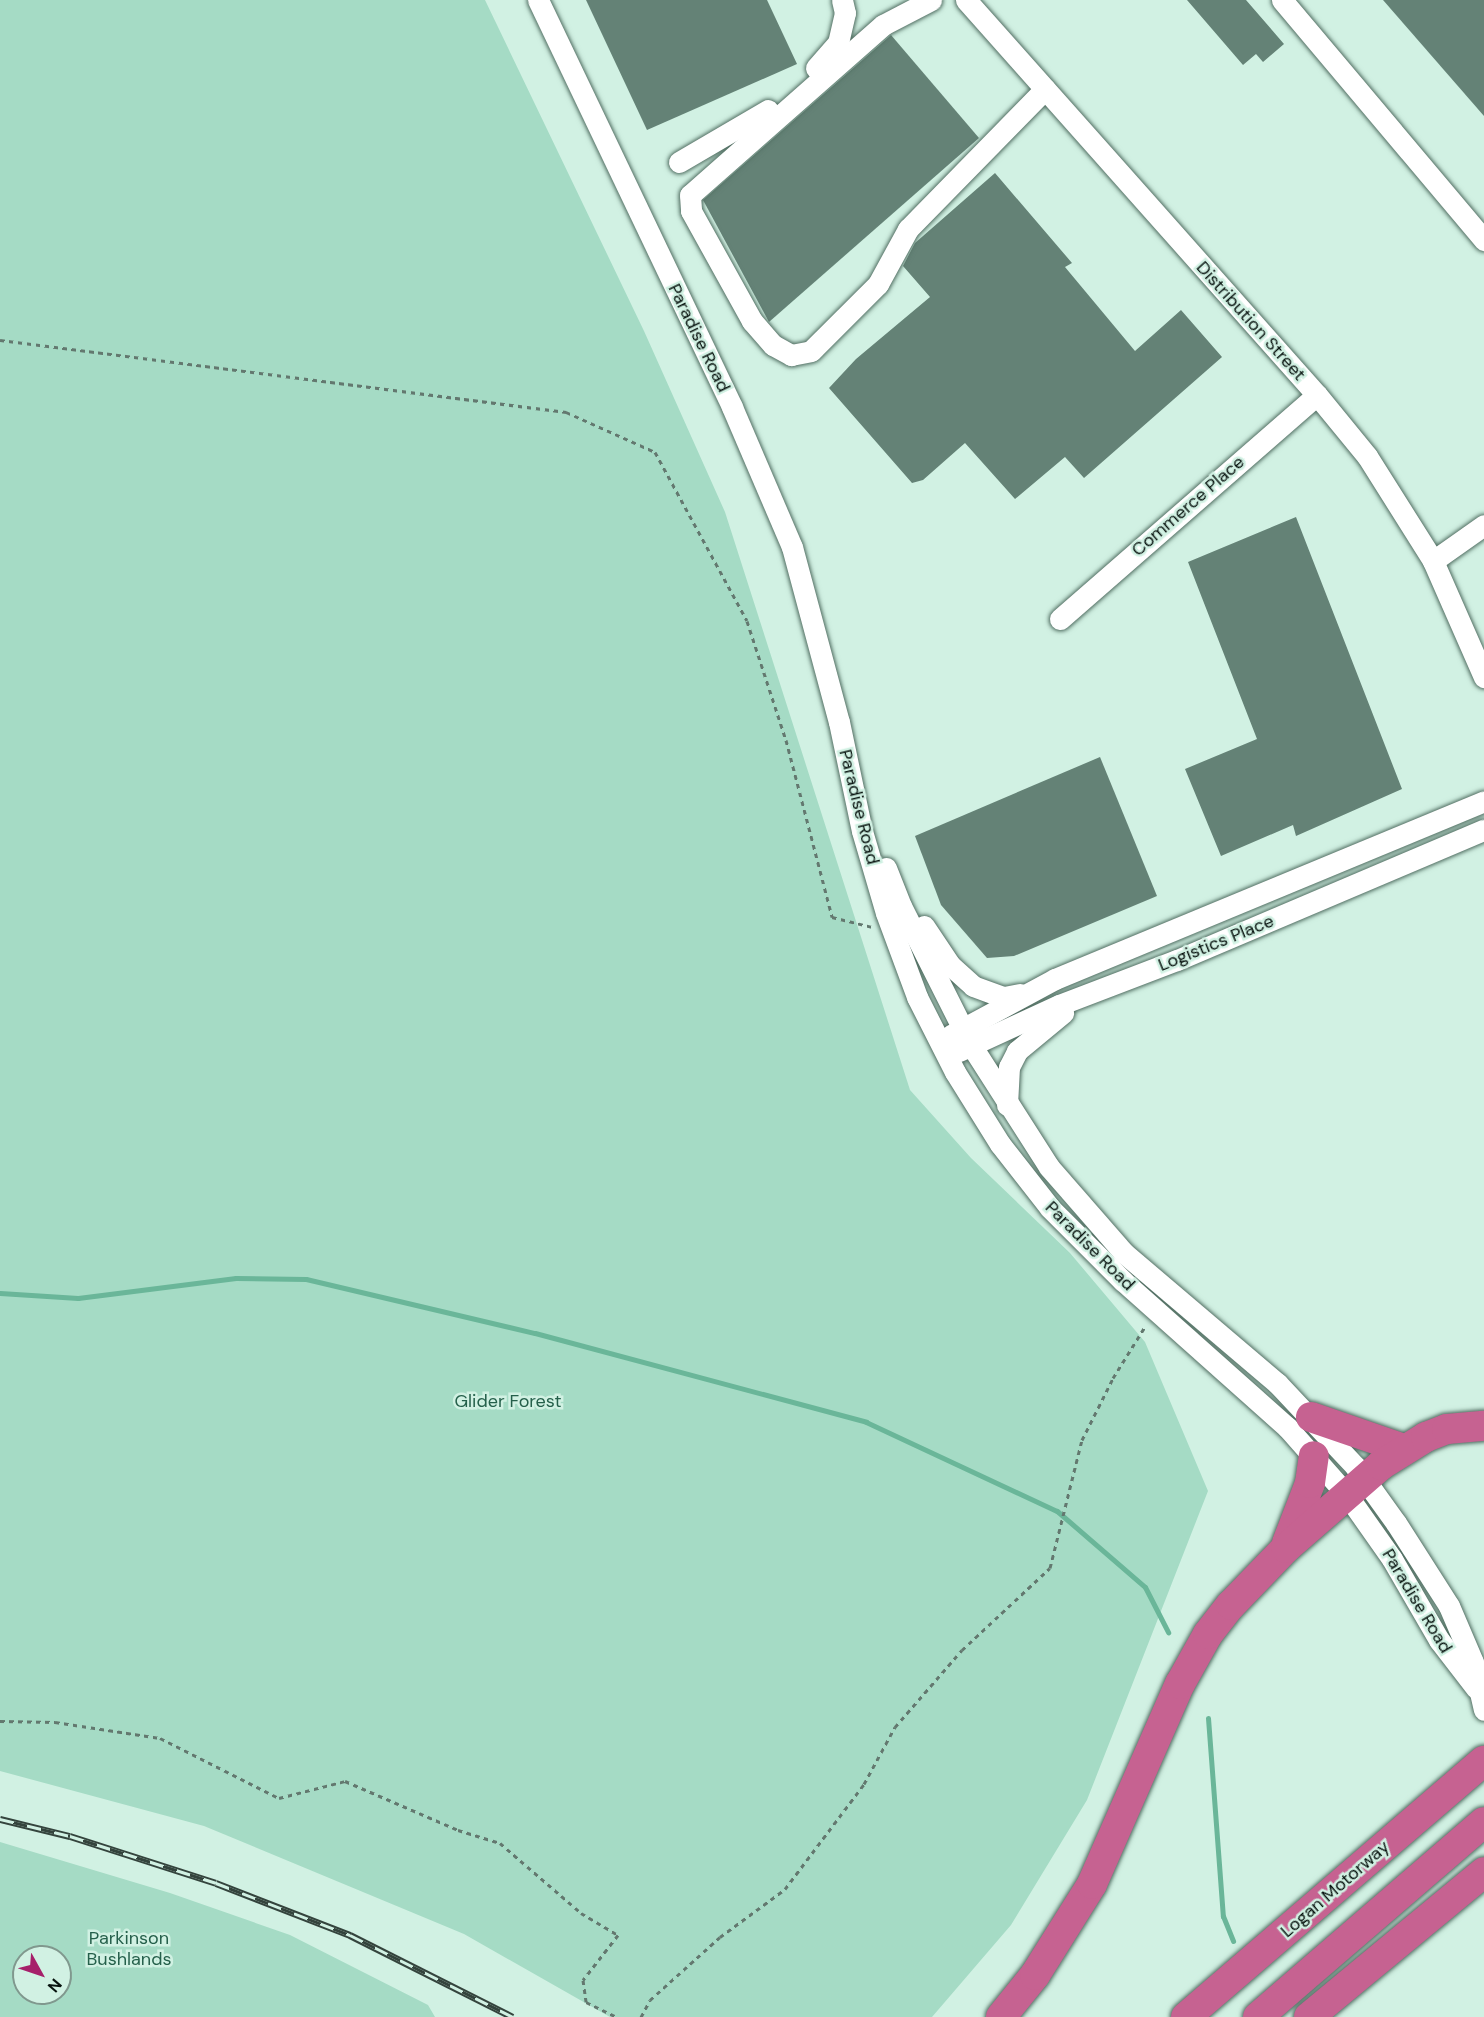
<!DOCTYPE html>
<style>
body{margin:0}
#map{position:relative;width:1484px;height:2017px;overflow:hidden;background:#d1f1e3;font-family:"DM Sans",sans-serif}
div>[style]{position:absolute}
.green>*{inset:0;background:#a5dbc5}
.stream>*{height:5px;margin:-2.5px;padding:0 2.5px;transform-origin:2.5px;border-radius:2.5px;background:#6ab699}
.building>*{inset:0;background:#648276}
.path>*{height:3px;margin-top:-1.5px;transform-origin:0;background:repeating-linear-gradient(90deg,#63786f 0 4.5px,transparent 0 9px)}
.roads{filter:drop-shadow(0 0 2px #516e62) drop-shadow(0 0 2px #516e62)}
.minor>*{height:21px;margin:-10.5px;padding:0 10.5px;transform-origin:10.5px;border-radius:10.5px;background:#fff}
.highway>*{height:30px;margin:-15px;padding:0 15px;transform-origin:15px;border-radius:15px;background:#c66291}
.rail>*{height:7px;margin-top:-3.5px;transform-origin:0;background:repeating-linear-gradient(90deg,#d1f1e3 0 14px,#34443d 0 28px);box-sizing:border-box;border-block:2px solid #34443d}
span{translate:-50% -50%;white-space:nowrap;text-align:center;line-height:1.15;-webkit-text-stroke:5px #d1f1e3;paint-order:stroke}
.street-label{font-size:18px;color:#07120e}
.park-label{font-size:18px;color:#25604b}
.north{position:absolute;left:12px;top:1945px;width:60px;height:60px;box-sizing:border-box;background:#d1f1e3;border:2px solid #80988e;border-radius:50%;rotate:130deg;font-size:16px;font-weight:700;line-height:24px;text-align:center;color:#07120e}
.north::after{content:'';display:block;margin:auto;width:21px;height:27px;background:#a6206a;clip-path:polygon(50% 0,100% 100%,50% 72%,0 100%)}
</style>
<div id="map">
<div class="green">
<div style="clip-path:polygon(0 0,485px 0,644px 331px,725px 512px,910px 1090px,971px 1158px,1070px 1253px,1145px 1342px,1208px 1491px,1087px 1800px,1011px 1925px,932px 2017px,610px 2017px,464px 1934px,204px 1826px,0 1771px)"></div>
<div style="clip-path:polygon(evenodd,0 1842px,170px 1893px,290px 1935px,428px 2005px,435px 2017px,0 2017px,0 1842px,24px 1957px,60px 1957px,60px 1993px,24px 1993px,24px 1957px)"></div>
</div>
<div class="stream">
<div style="left:0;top:1293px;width:78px;rotate:3.7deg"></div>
<div style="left:78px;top:1298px;width:159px;rotate:-7.2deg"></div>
<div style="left:236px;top:1278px;width:70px;rotate:0.8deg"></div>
<div style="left:306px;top:1279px;width:235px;rotate:13.3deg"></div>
<div style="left:535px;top:1333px;width:343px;rotate:15deg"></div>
<div style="left:866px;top:1422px;width:211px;rotate:25deg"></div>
<div style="left:1057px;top:1511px;width:116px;rotate:40.8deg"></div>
<div style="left:1145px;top:1587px;width:51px;rotate:62.9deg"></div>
<div style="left:1208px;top:1718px;width:199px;rotate:85.7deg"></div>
<div style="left:1223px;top:1916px;width:27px;rotate:68deg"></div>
</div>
<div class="building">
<div style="clip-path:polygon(586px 0,767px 0,797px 64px,647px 130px)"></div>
<div style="clip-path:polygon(1187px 0,1246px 0,1284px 44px,1263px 62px,1256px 54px,1243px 65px)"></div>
<div style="clip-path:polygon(1383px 0,1484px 0,1484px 116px)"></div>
<div style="clip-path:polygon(891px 35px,979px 138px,769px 322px,703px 200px)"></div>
<div style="clip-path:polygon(995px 173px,1072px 263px,1065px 267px,1135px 351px,1181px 310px,1222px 357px,1084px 478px,1065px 457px,1015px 499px,965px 443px,923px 480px,912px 483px,829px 388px,856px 359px,930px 297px,903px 266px,915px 243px)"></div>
<div style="clip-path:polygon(1296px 517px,1402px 789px,1296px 836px,1293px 825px,1221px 856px,1185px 769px,1257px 739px,1188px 562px)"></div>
<div style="clip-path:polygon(1100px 757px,1157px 896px,1014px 956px,987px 958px,941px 905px,915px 836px)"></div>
</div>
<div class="path">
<div style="left:0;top:340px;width:571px;rotate:7.25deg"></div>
<div style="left:566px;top:412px;width:98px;rotate:24.2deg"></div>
<div style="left:655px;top:452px;width:192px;rotate:61.4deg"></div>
<div style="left:747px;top:621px;width:125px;rotate:71.9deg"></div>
<div style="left:786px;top:740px;width:183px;rotate:75.4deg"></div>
<div style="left:832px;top:917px;width:41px;rotate:14deg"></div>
<div style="left:0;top:1721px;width:55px;rotate:1deg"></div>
<div style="left:55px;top:1722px;width:106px;rotate:8.7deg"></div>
<div style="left:160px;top:1738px;width:133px;rotate:26.8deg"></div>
<div style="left:279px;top:1798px;width:68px;rotate:-14.4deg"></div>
<div style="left:345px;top:1781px;width:123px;rotate:23.4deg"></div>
<div style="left:458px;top:1830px;width:44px;rotate:17.2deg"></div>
<div style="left:500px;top:1843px;width:107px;rotate:40.8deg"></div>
<div style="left:581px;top:1913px;width:43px;rotate:30.7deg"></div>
<div style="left:618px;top:1935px;width:57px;rotate:127.9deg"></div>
<div style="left:583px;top:1980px;width:22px;rotate:82deg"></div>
<div style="left:586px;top:2002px;width:34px;rotate:26deg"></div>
<div style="left:641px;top:2017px;width:19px;rotate:-62deg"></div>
<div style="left:650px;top:2000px;width:94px;rotate:-42deg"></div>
<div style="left:720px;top:1937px;width:81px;rotate:-36.4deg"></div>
<div style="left:785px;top:1889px;width:131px;rotate:-53deg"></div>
<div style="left:864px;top:1784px;width:65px;rotate:-61.5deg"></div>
<div style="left:895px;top:1727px;width:102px;rotate:-49deg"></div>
<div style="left:962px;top:1650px;width:120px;rotate:-43deg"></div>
<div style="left:1050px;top:1568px;width:132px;rotate:-76deg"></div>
<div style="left:1082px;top:1440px;width:69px;rotate:-63.4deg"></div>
<div style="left:1113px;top:1378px;width:62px;rotate:-58.1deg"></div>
</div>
<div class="roads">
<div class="minor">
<div style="left:538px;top:0;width:451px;rotate:64.5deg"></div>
<div style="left:732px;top:407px;width:152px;rotate:66.8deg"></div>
<div style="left:792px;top:547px;width:181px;rotate:75deg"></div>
<div style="left:839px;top:722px;width:111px;rotate:78.1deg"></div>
<div style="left:862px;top:831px;width:85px;rotate:73.7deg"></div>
<div style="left:886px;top:913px;width:90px;rotate:69.7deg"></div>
<div style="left:917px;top:997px;width:84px;rotate:63.1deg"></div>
<div style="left:955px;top:1072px;width:85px;rotate:58deg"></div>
<div style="left:1000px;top:1144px;width:81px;rotate:52deg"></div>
<div style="left:1050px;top:1208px;width:103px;rotate:45deg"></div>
<div style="left:1123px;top:1281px;width:220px;rotate:41.7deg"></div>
<div style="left:1287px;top:1427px;width:91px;rotate:48.6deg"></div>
<div style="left:1347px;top:1495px;width:78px;rotate:54.9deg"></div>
<div style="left:1392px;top:1559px;width:94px;rotate:59.9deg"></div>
<div style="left:1439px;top:1640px;width:61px;rotate:52.4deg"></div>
<div style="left:931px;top:0;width:54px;rotate:152.5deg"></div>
<div style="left:883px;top:25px;width:257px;rotate:138.6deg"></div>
<div style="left:690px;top:195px;width:16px;rotate:86deg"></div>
<div style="left:691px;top:211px;width:126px;rotate:61deg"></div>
<div style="left:752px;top:321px;width:32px;rotate:49deg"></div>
<div style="left:773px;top:345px;width:21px;rotate:29deg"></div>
<div style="left:791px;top:355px;width:20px;rotate:-11deg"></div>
<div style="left:811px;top:351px;width:95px;rotate:-45deg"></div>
<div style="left:878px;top:284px;width:63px;rotate:-61.4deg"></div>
<div style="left:908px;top:229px;width:196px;rotate:-45.6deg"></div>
<div style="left:966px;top:0;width:528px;rotate:48.38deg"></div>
<div style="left:1317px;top:395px;width:79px;rotate:50.7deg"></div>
<div style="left:1367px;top:456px;width:124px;rotate:57.8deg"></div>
<div style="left:1433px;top:561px;width:127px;rotate:66.3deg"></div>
<div style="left:1282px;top:0;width:314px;rotate:49.9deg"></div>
<div style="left:816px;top:68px;width:33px;rotate:-49deg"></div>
<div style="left:838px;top:43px;width:31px;rotate:-77deg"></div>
<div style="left:845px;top:13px;width:13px;rotate:-103deg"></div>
<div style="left:679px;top:162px;width:103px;rotate:-30.3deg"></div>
<div style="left:1433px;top:561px;width:62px;rotate:-35.2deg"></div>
<div style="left:1060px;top:619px;width:341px;rotate:-41.1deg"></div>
<div style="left:886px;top:868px;width:41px;rotate:68.5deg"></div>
<div style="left:901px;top:906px;width:156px;rotate:63.3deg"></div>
<div style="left:971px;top:1045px;width:145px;rotate:57.4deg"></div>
<div style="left:1049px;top:1167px;width:114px;rotate:48.9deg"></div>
<div style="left:1124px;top:1253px;width:201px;rotate:40.4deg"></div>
<div style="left:1277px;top:1383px;width:114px;rotate:46.8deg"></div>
<div style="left:1355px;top:1466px;width:70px;rotate:54.3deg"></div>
<div style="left:1396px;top:1523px;width:98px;rotate:57.4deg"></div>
<div style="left:1449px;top:1606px;width:61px;rotate:66.8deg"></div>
<div style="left:1473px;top:1662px;width:49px;rotate:77.1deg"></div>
<div style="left:924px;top:926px;width:47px;rotate:56.3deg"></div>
<div style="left:950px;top:965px;width:31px;rotate:42deg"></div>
<div style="left:973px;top:986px;width:33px;rotate:20deg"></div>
<div style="left:1004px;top:997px;width:16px;rotate:-11deg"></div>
<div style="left:951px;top:1035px;width:118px;rotate:-28.3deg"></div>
<div style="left:1055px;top:979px;width:464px;rotate:-22.5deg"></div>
<div style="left:959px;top:1051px;width:110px;rotate:-24.7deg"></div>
<div style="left:1059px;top:1005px;width:126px;rotate:-20.9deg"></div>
<div style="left:1177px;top:960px;width:333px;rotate:-23deg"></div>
<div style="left:1007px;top:1105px;width:38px;rotate:-87deg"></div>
<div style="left:1009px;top:1067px;width:18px;rotate:-63deg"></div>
<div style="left:1017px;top:1051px;width:60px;rotate:-39.6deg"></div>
</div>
<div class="highway">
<div style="left:1311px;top:1417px;width:98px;rotate:19deg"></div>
<div style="left:1287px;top:1543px;width:64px;rotate:-69deg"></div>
<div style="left:1310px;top:1483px;width:27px;rotate:-82deg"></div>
<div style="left:1001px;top:2017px;width:54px;rotate:-51deg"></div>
<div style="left:1035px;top:1975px;width:107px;rotate:-57.9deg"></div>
<div style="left:1092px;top:1884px;width:219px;rotate:-66.3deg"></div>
<div style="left:1180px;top:1684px;width:57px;rotate:-60.8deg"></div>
<div style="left:1208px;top:1634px;width:37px;rotate:-52deg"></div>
<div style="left:1231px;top:1605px;width:79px;rotate:-46deg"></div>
<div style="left:1286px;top:1548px;width:126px;rotate:-41.1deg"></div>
<div style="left:1381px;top:1465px;width:53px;rotate:-31.9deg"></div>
<div style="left:1426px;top:1437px;width:22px;rotate:-21deg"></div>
<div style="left:1447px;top:1429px;width:37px;rotate:-5deg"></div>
<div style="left:1186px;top:2017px;width:393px;rotate:-40.7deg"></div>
<div style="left:1258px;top:2017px;width:298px;rotate:-40.8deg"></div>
<div style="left:1309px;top:2017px;width:227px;rotate:-39.6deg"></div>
</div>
</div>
<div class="rail">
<div style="left:0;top:1819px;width:72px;rotate:13.7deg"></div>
<div style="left:70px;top:1836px;width:153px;rotate:17.8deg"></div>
<div style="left:216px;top:1883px;width:144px;rotate:21.2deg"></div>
<div style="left:350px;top:1935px;width:182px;rotate:26.7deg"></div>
</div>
<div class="street-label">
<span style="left:1251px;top:321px;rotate:48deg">Distribution Street</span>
<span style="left:699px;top:338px;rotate:64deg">Paradise Road</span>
<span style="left:1188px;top:506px;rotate:-41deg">Commerce Place</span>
<span style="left:859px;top:807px;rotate:76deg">Paradise Road</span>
<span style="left:1216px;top:943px;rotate:-22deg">Logistics Place</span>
<span style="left:1090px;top:1246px;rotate:45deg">Paradise Road</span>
<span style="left:1417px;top:1601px;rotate:59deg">Paradise Road</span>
<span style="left:1335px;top:1889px;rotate:-41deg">Logan Motorway</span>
</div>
<div class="park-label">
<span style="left:508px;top:1401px">Glider Forest</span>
<span style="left:129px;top:1949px">Parkinson<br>Bushlands</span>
</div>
<div class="north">N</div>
</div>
